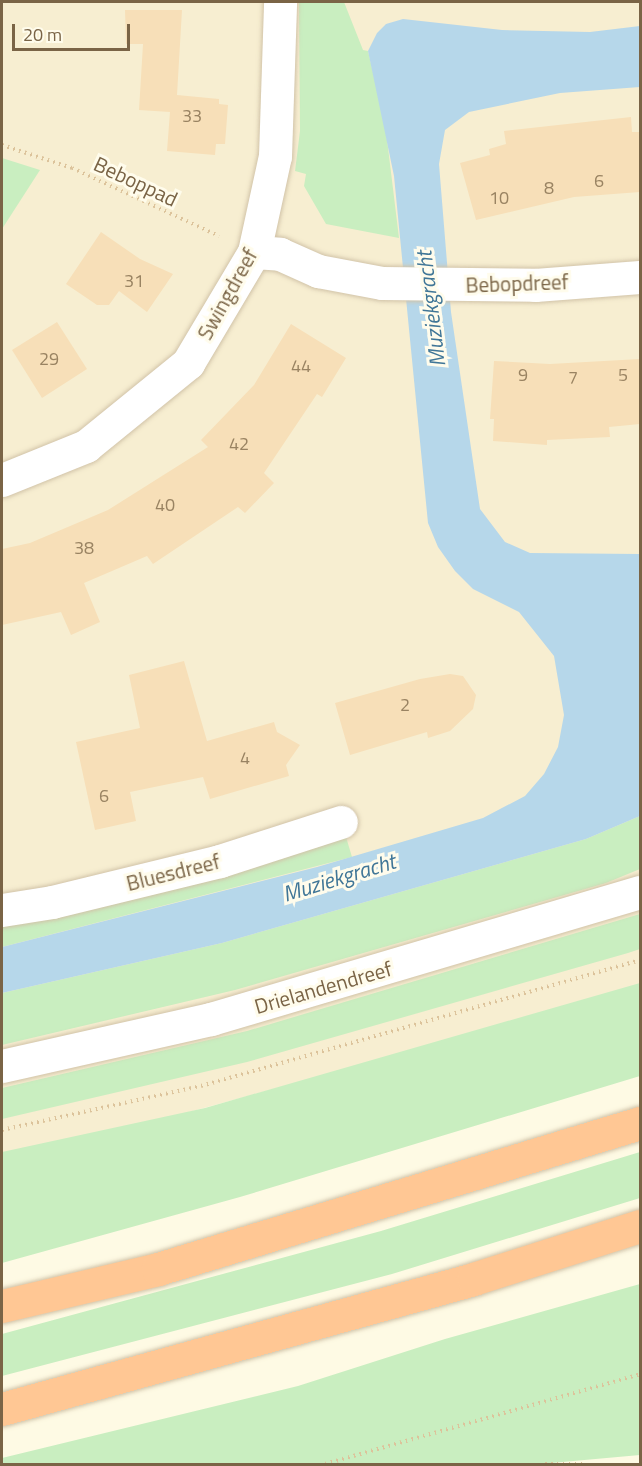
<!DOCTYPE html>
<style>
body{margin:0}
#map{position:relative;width:642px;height:1466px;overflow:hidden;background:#fefae4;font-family:"Titillium Web",sans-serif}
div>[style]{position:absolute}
.residential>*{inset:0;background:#f7eed1}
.green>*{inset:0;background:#c9eec0}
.water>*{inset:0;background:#b6d7ea}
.building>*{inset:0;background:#f7dfb8}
.path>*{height:4px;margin-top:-2px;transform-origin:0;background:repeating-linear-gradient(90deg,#dcc39b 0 1.5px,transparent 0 6px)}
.roads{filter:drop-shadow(0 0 2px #d1c3a8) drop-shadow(0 0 2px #d1c3a8)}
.street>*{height:33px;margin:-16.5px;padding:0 16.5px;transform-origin:16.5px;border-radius:16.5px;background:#fff}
.highway>*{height:33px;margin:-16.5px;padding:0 16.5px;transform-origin:16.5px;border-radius:16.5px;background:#ffc794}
span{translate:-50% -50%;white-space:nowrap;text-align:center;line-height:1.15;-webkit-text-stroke:6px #fffcec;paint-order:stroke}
.number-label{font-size:18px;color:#998362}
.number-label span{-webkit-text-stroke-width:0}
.street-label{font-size:21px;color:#7a6446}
.water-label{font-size:22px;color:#407697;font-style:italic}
.frame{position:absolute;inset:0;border:3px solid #7a6446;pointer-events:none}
.scale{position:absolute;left:12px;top:24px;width:118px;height:27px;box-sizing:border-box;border:3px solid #7a6446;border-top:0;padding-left:8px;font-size:18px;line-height:21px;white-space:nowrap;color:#7a6446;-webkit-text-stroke:4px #fffcec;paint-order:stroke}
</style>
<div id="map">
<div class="residential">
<div style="clip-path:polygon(2px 2px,640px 2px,640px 989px,2px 1163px)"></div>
</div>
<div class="green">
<div style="clip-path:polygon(299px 2px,344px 2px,363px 50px,368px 51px,385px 123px,399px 238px,326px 224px,304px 186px,306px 174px,295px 171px,300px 131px)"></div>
<div style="clip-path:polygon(2px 158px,40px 170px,2px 229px)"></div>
<div style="clip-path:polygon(640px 816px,640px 869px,606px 883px,235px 990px,2px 1045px,2px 993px,222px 943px,586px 839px)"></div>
<div style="clip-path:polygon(346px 837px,352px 857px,2px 947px,2px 920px)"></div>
<div style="clip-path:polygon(640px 914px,640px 949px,628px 953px,247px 1062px,2px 1119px,2px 1088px,247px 1031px)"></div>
<div style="clip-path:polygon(640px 983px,640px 1076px,240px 1197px,2px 1263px,2px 1152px,205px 1108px)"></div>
<div style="clip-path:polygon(640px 1152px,640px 1198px,392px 1274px,2px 1376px,2px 1334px,381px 1231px)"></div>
<div style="clip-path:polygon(640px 1284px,640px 1455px,540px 1464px,2px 1464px,2px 1458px,298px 1386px,445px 1339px)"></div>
</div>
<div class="water">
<div style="clip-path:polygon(403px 19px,502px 30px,590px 32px,640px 26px,640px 87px,560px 93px,469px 112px,445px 130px,439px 164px,451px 312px,480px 509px,505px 542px,530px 553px,640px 554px,640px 816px,586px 839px,222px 943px,2px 993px,2px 947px,317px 867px,483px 818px,525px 796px,544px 774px,558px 747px,564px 715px,554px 656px,519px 612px,473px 589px,455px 571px,438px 547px,428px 523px,394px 176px,368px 51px,377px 33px,386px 24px)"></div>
</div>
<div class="building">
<div style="clip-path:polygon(125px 10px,182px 10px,177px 95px,219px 99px,219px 104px,228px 105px,225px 144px,216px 144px,215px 155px,167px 151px,170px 112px,139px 110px,143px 44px,126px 44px)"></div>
<div style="clip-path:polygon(631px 117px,632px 132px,640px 132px,640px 192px,574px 197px,476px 220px,460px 163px,490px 155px,489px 149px,506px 144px,504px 131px)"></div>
<div style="clip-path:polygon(101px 232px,140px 259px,173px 274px,147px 312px,119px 291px,109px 305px,97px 305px,66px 284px)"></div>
<div style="clip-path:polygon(57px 322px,87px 369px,42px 398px,12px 350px)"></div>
<div style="clip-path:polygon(291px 324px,346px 358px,322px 397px,317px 394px,264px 473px,274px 483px,245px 513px,238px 507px,153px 564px,147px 556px,84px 583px,100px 622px,71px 635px,61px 612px,2px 625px,2px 549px,30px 543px,108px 510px,208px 447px,201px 440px,254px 385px)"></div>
<div style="clip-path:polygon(640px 359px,640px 424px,609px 427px,610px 437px,547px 440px,547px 445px,493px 441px,494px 419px,490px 419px,494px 361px,550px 364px)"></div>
<div style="clip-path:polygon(184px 661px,207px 741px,274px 722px,277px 732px,300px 745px,286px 765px,289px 776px,210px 799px,203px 777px,130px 792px,136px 821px,95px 830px,76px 742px,140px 728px,129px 675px)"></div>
<div style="clip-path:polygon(450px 674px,463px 676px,476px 695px,473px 709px,450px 731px,428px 738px,427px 732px,350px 755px,335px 703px,420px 679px)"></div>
</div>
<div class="path">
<div style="left:2px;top:145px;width:74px;rotate:18.2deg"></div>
<div style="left:72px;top:168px;width:162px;rotate:24.8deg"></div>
<div style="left:2px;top:1130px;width:204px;rotate:-12.5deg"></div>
<div style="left:201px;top:1086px;width:457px;rotate:-16deg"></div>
<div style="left:325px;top:1464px;width:328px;rotate:-15.9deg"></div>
<div style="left:545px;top:1464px;width:40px"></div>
</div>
<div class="roads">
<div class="street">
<div style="left:254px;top:252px;width:26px;rotate:4deg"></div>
<div style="left:280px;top:254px;width:42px;rotate:24.1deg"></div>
<div style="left:318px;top:271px;width:65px;rotate:10.6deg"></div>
<div style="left:382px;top:283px;width:153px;rotate:0.7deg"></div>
<div style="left:535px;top:285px;width:105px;rotate:-4.4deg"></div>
<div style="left:2px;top:480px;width:91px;rotate:-22deg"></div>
<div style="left:86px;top:446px;width:132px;rotate:-39.1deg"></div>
<div style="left:188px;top:363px;width:129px;rotate:-59.3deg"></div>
<div style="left:254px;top:252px;width:98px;rotate:-77.7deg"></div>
<div style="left:275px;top:156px;width:154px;rotate:-88.1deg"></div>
<div style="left:2px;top:910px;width:51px;rotate:-9.1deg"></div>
<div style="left:52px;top:902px;width:173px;rotate:-13.7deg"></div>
<div style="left:220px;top:861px;width:127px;rotate:-17.9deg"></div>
<div style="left:2px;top:1066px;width:214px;rotate:-12.7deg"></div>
<div style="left:211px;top:1019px;width:447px;rotate:-16.5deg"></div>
</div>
<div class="highway">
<div style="left:2px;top:1306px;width:160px;rotate:-13.3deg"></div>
<div style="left:158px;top:1269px;width:504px;rotate:-16.85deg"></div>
<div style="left:2px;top:1409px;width:489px;rotate:-15.4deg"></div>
<div style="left:473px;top:1279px;width:175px;rotate:-17.6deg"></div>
</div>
</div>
<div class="number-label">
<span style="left:192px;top:116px">33</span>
<span style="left:599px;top:181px">6</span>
<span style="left:549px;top:188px">8</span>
<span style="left:499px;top:198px">10</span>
<span style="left:134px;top:281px">31</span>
<span style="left:49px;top:359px">29</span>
<span style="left:301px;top:366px">44</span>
<span style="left:523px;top:375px">9</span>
<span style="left:623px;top:375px">5</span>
<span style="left:573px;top:378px">7</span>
<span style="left:239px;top:444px">42</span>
<span style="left:165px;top:505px">40</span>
<span style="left:84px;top:548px">38</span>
<span style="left:405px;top:705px">2</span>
<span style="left:245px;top:758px">4</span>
<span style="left:104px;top:796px">6</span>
</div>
<div class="street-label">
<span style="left:136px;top:181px;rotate:25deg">Beboppad</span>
<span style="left:517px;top:283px;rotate:-2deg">Bebopdreef</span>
<span style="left:227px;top:294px;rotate:-61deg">Swingdreef</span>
<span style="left:173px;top:872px;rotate:-14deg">Bluesdreef</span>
<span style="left:323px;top:987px;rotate:-16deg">Drielandendreef</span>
</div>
<div class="water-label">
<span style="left:431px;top:309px;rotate:-97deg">Muziekgracht</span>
<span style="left:339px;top:878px;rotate:-17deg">Muziekgracht</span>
</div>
<div class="frame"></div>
<div class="scale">20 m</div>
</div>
